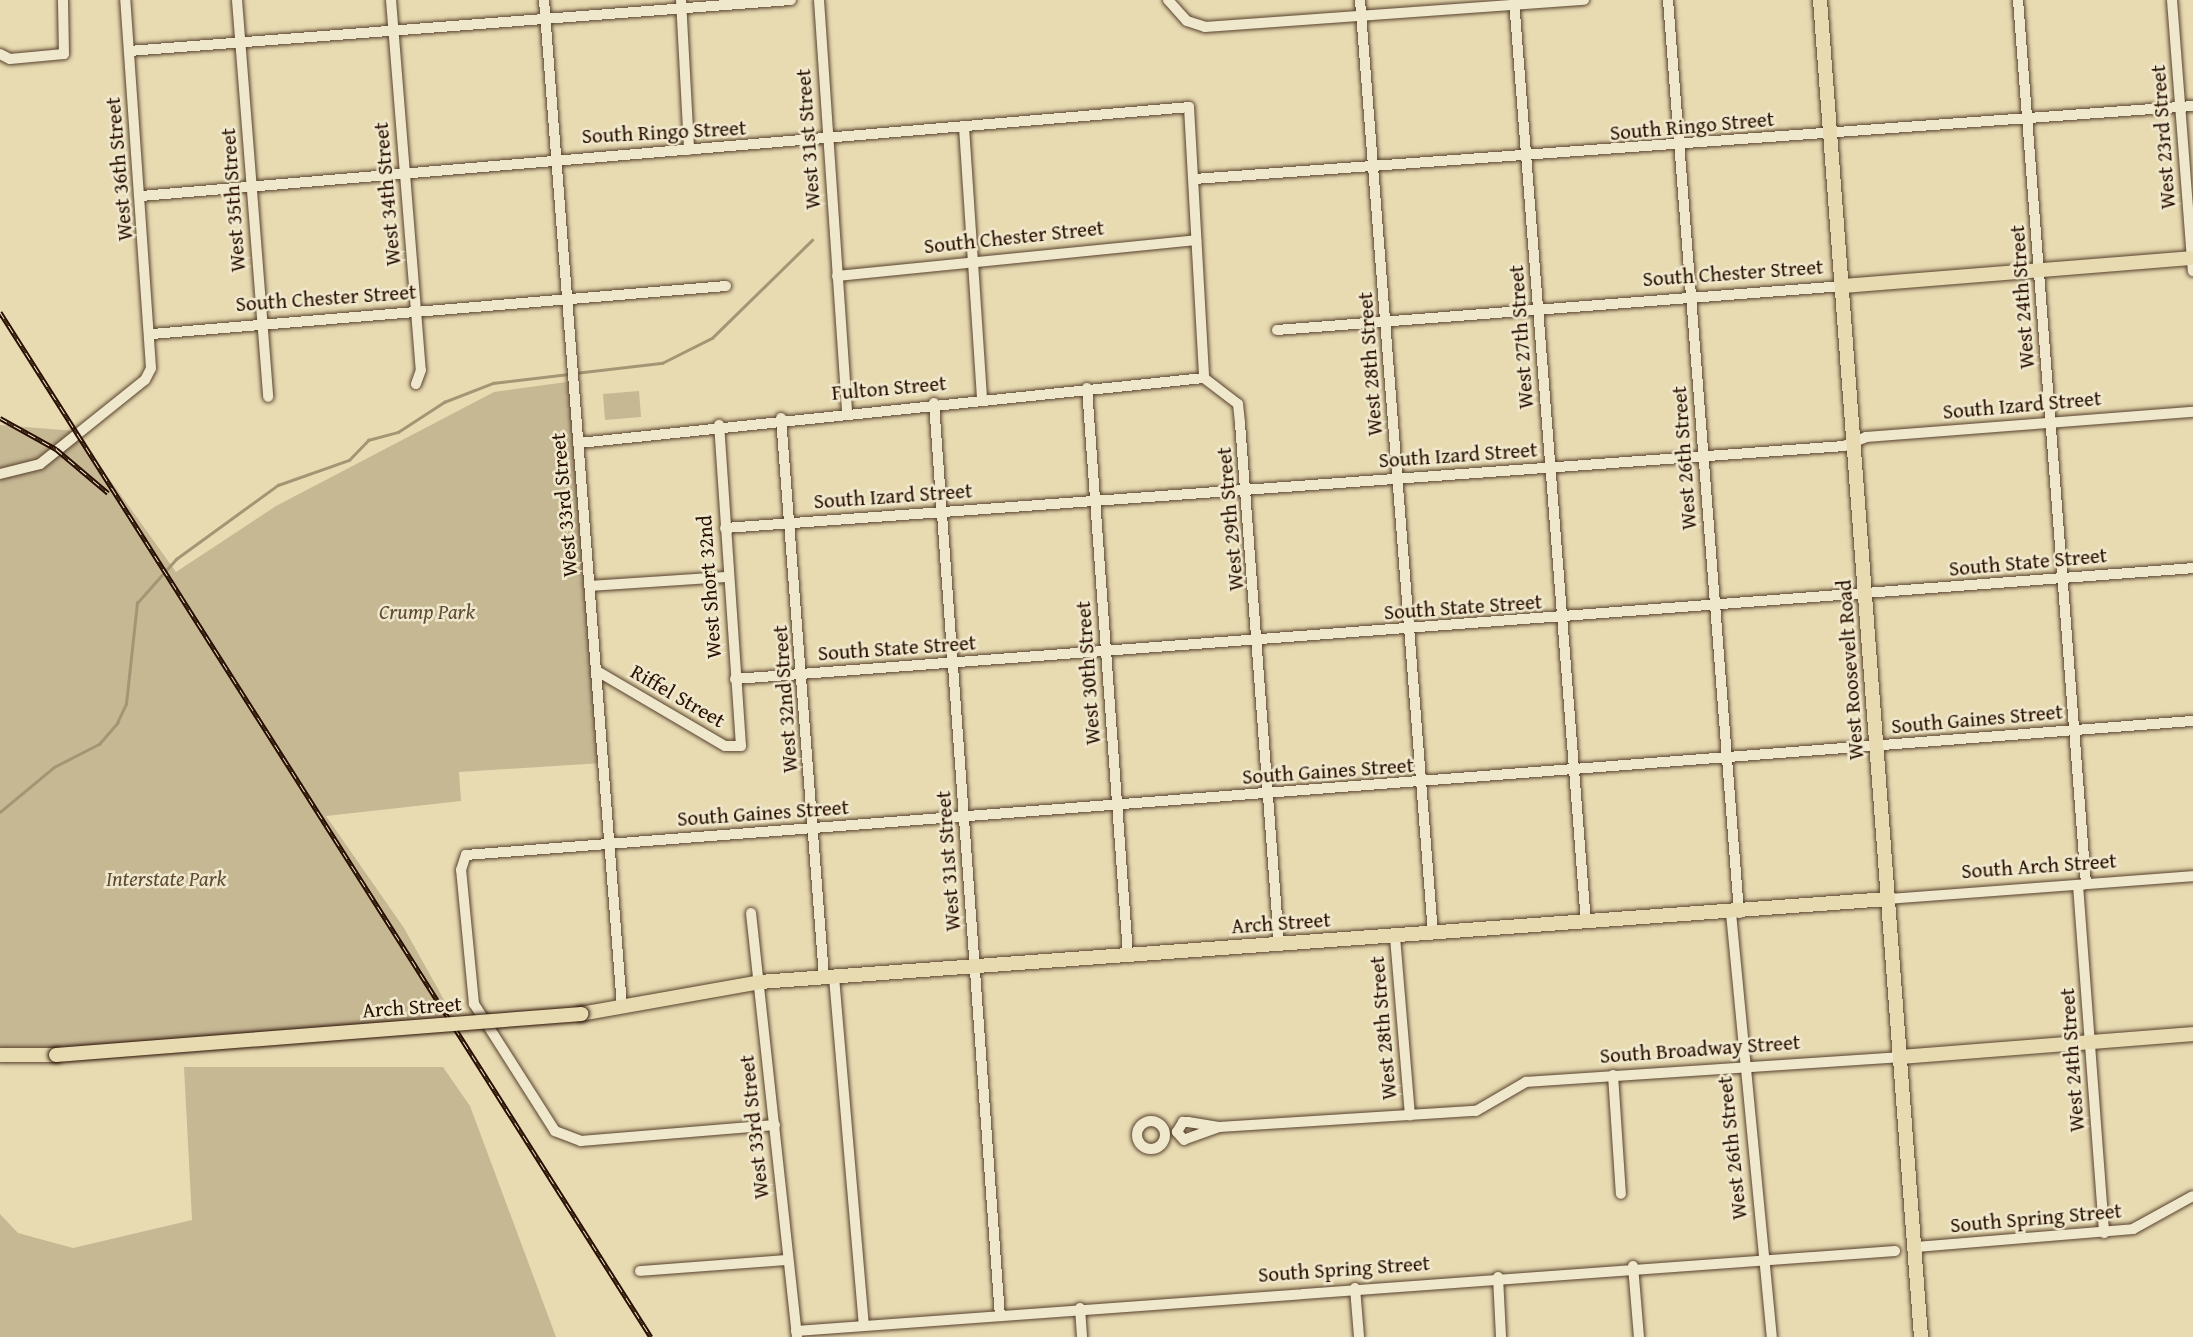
<!DOCTYPE html>
<style>
body{margin:0}
#map{position:relative;width:2193px;height:1337px;overflow:hidden;background:#e8dbb2;font-family:"Gentium Book Plus",serif}
div>[style]{position:absolute}
.green>*{inset:0;background:#c7b894}
.stream>*{height:2.5px;margin:-1.25px;padding:0 1.25px;transform-origin:1.25px;border-radius:1.25px;background:#a69575}
.roads{filter:drop-shadow(0 0 2px #57412c) drop-shadow(0 0 2px #57412c)}
.minor>*{height:10px;margin:-5px;padding:0 5px;transform-origin:5px;border-radius:5px;background:#f0e8cd}
.minor>.ring{margin:-5px;padding:0;box-sizing:content-box;background:none;border:10px solid #f0e8cd;border-radius:50%}
.major>*{height:14px;margin:-7px;padding:0 7px;transform-origin:7px;border-radius:7px;background:#e8dbb2}
.rail>*{height:5px;margin-top:-2.5px;transform-origin:0;background:repeating-linear-gradient(90deg,#f0e8cd 0 8px,#270e00 0 16px);box-sizing:border-box;border-block:2px solid #270e00}
.bridges{filter:drop-shadow(0 0 2px #270e00) drop-shadow(0 0 2px #270e00)}
.major-bridge>*{height:14px;margin:-7px;padding:0 7px;transform-origin:7px;border-radius:7px;background:#e8dbb2}
span{translate:-50% -50%;white-space:nowrap;text-align:center;line-height:1.15;-webkit-text-stroke:5px #f0e8cd;paint-order:stroke}
.street-label{font-size:21px;color:#270e00}
.park-label{font-size:21px;color:#5f4a34;font-style:italic}
</style>
<div id="map">
<div class="green">
<div style="clip-path:polygon(574px 381px,602px 763px,459px 772px,461px 801px,326px 816px,404px 928px,458px 1025px,56px 1055px,0 1049px,0 425px,75px 431px,176px 572px,276px 506px,494px 392px)"></div>
<div style="clip-path:polygon(639px 391px,641px 417px,605px 420px,603px 394px)"></div>
<div style="clip-path:polygon(184px 1067px,443px 1067px,470px 1106px,556px 1337px,0 1337px,0 1214px,18px 1233px,73px 1248px,192px 1220px)"></div>
</div>
<div class="stream">
<div style="left:575px;top:373px;width:88px;rotate:-6.6deg"></div>
<div style="left:662px;top:363px;width:56px;rotate:-26.6deg"></div>
<div style="left:712px;top:338px;width:140px;rotate:-44.4deg"></div>
<div style="left:0;top:812px;width:70px;rotate:-39.8deg"></div>
<div style="left:54px;top:767px;width:51px;rotate:-27.1deg"></div>
<div style="left:99px;top:744px;width:28px;rotate:-49deg"></div>
<div style="left:117px;top:723px;width:21px;rotate:-65deg"></div>
<div style="left:126px;top:704px;width:102px;rotate:-83.8deg"></div>
<div style="left:137px;top:603px;width:59px;rotate:-48.4deg"></div>
<div style="left:176px;top:559px;width:126px;rotate:-36deg"></div>
<div style="left:278px;top:485px;width:75px;rotate:-19.4deg"></div>
<div style="left:349px;top:460px;width:28px;rotate:-46deg"></div>
<div style="left:368px;top:440px;width:31px;rotate:-15deg"></div>
<div style="left:398px;top:432px;width:55px;rotate:-33.1deg"></div>
<div style="left:444px;top:402px;width:53px;rotate:-21.2deg"></div>
<div style="left:493px;top:383px;width:76px;rotate:-6.8deg"></div>
</div>
<div class="roads">
<div class="minor">
<div style="left:237px;top:0;width:398px;rotate:85.5deg"></div>
<div style="left:391px;top:0;width:371px;rotate:85.4deg"></div>
<div style="left:421px;top:370px;width:15px;rotate:110deg"></div>
<div style="left:544px;top:0;width:1010px;rotate:85.57deg"></div>
<div style="left:681px;top:0;width:150px;rotate:86.9deg"></div>
<div style="left:819px;top:0;width:412px;rotate:86.1deg"></div>
<div style="left:1168px;top:0;width:28px;rotate:48deg"></div>
<div style="left:1187px;top:21px;width:19px;rotate:18deg"></div>
<div style="left:1205px;top:27px;width:380px;rotate:-4.1deg"></div>
<div style="left:1360px;top:0;width:937px;rotate:85.53deg"></div>
<div style="left:1514px;top:0;width:926px;rotate:85.54deg"></div>
<div style="left:1668px;top:0;width:916px;rotate:85.55deg"></div>
<div style="left:2018px;top:0;width:887px;rotate:85.6deg"></div>
<div style="left:2172px;top:0;width:272px;rotate:85.6deg"></div>
<div style="left:129px;top:51px;width:664px;rotate:-4.41deg"></div>
<div style="left:0;top:54px;width:11px;rotate:27deg"></div>
<div style="left:10px;top:59px;width:54px;rotate:-5.3deg"></div>
<div style="left:64px;top:54px;width:54px;rotate:-91.1deg"></div>
<div style="left:964px;top:127px;width:272px;rotate:86.2deg"></div>
<div style="left:1194px;top:179px;width:1002px;rotate:-4.18deg"></div>
<div style="left:141px;top:196px;width:1052px;rotate:-4.85deg"></div>
<div style="left:1189px;top:107px;width:271px;rotate:86.8deg"></div>
<div style="left:1204px;top:378px;width:43px;rotate:37.4deg"></div>
<div style="left:1238px;top:404px;width:19px;rotate:84deg"></div>
<div style="left:1240px;top:423px;width:521px;rotate:85.71deg"></div>
<div style="left:837px;top:276px;width:361px;rotate:-5.7deg"></div>
<div style="left:1277px;top:330px;width:569px;rotate:-4.44deg"></div>
<div style="left:152px;top:334px;width:576px;rotate:-4.78deg"></div>
<div style="left:1087px;top:388px;width:568px;rotate:85.86deg"></div>
<div style="left:934px;top:403px;width:915px;rotate:85.87deg"></div>
<div style="left:781px;top:418px;width:561px;rotate:85.6deg"></div>
<div style="left:579px;top:443px;width:628px;rotate:-5.94deg"></div>
<div style="left:0;top:474px;width:41px;rotate:-14deg"></div>
<div style="left:40px;top:464px;width:134px;rotate:-38.7deg"></div>
<div style="left:145px;top:380px;width:13px;rotate:-63deg"></div>
<div style="left:151px;top:368px;width:369px;rotate:-94deg"></div>
<div style="left:725px;top:528px;width:1122px;rotate:-4.19deg"></div>
<div style="left:1844px;top:446px;width:24px;rotate:-22deg"></div>
<div style="left:1866px;top:437px;width:328px;rotate:-4.4deg"></div>
<div style="left:590px;top:586px;width:135px;rotate:-3.8deg"></div>
<div style="left:597px;top:671px;width:148px;rotate:30.4deg"></div>
<div style="left:725px;top:746px;width:16px"></div>
<div style="left:741px;top:746px;width:322px;rotate:-93.9deg"></div>
<div style="left:735px;top:679px;width:1462px;rotate:-4.35deg"></div>
<div style="left:2078px;top:885px;width:349px;rotate:85.7deg"></div>
<div style="left:1888px;top:899px;width:306px;rotate:-4.3deg"></div>
<div style="left:751px;top:913px;width:426px;rotate:83.8deg"></div>
<div style="left:1731px;top:913px;width:426px;rotate:84.5deg"></div>
<div style="left:1395px;top:937px;width:179px;rotate:85.2deg"></div>
<div style="left:834px;top:977px;width:350px;rotate:85.1deg"></div>
<div style="left:1613px;top:1075px;width:119px;rotate:86.2deg"></div>
<div class="ring" style="left:1137px;top:1121px;width:18px;height:18px"></div>
<div style="left:1183px;top:1122px;width:5px"></div>
<div style="left:1188px;top:1122px;width:31px;rotate:9deg"></div>
<div style="left:1219px;top:1127px;width:37px;rotate:160deg"></div>
<div style="left:1184px;top:1140px;width:11px;rotate:-131deg"></div>
<div style="left:1177px;top:1132px;width:12px;rotate:-59deg"></div>
<div style="left:775px;top:1125px;width:195px;rotate:175.3deg"></div>
<div style="left:581px;top:1141px;width:28px;rotate:-159deg"></div>
<div style="left:555px;top:1131px;width:151px;rotate:-122.5deg"></div>
<div style="left:474px;top:1004px;width:135px;rotate:-95.5deg"></div>
<div style="left:461px;top:870px;width:16px;rotate:-72deg"></div>
<div style="left:466px;top:855px;width:1732px;rotate:-4.44deg"></div>
<div style="left:1219px;top:1127px;width:257px;rotate:-3.6deg"></div>
<div style="left:1476px;top:1111px;width:58px;rotate:-30.1deg"></div>
<div style="left:1526px;top:1082px;width:376px;rotate:-3.8deg"></div>
<div style="left:1916px;top:1247px;width:218px;rotate:-4.7deg"></div>
<div style="left:2133px;top:1229px;width:68px;rotate:-28.8deg"></div>
<div style="left:1633px;top:1266px;width:71px;rotate:85.2deg"></div>
<div style="left:640px;top:1271px;width:145px;rotate:-4.3deg"></div>
<div style="left:1498px;top:1277px;width:60px;rotate:87.1deg"></div>
<div style="left:1355px;top:1288px;width:49px;rotate:85.3deg"></div>
<div style="left:1080px;top:1308px;width:29px;rotate:86deg"></div>
<div style="left:796px;top:1331px;width:1102px;rotate:-4.16deg"></div>
</div>
<div class="major">
<div style="left:1820px;top:0;width:1341px;rotate:85.68deg"></div>
<div style="left:1844px;top:286px;width:350px;rotate:-4.6deg"></div>
<div style="left:581px;top:1014px;width:182px;rotate:-10.1deg"></div>
<div style="left:760px;top:982px;width:1131px;rotate:-4.21deg"></div>
<div style="left:0;top:1055px;width:56px"></div>
<div style="left:1901px;top:1057px;width:293px;rotate:-4.5deg"></div>
</div>
</div>
<div class="rail">
<div style="left:0;top:312px;width:1214px;rotate:57.58deg"></div>
<div style="left:0;top:418px;width:64px;rotate:29deg"></div>
<div style="left:56px;top:449px;width:68px;rotate:40.2deg"></div>
</div>
<div class="bridges">
<div class="major-bridge">
<div style="left:56px;top:1055px;width:527px;rotate:-4.47deg"></div>
</div>
</div>
<div class="street-label">
<span style="left:1692px;top:126px;rotate:-5deg">South Ringo Street</span>
<span style="left:664px;top:132px;rotate:-3deg">South Ringo Street</span>
<span style="left:2163px;top:137px;rotate:-94deg">West 23rd Street</span>
<span style="left:808px;top:139px;rotate:-94deg">West 31st Street</span>
<span style="left:119px;top:169px;rotate:-95deg">West 36th Street</span>
<span style="left:387px;top:194px;rotate:-95deg">West 34th Street</span>
<span style="left:233px;top:200px;rotate:-94deg">West 35th Street</span>
<span style="left:1014px;top:237px;rotate:-6deg">South Chester Street</span>
<span style="left:1733px;top:273px;rotate:-4deg">South Chester Street</span>
<span style="left:2022px;top:297px;rotate:-94deg">West 24th Street</span>
<span style="left:326px;top:298px;rotate:-4deg">South Chester Street</span>
<span style="left:1521px;top:337px;rotate:-94deg">West 27th Street</span>
<span style="left:1370px;top:364px;rotate:-94deg">West 28th Street</span>
<span style="left:889px;top:388px;rotate:-5deg">Fulton Street</span>
<span style="left:2022px;top:405px;rotate:-5deg">South Izard Street</span>
<span style="left:1458px;top:455px;rotate:-4deg">South Izard Street</span>
<span style="left:1684px;top:458px;rotate:-94deg">West 26th Street</span>
<span style="left:893px;top:496px;rotate:-4deg">South Izard Street</span>
<span style="left:564px;top:505px;rotate:-95deg">West 33rd Street</span>
<span style="left:1230px;top:519px;rotate:-95deg">West 29th Street</span>
<span style="left:2028px;top:562px;rotate:-5deg">South State Street</span>
<span style="left:709px;top:587px;rotate:-94deg">West Short 32nd</span>
<span style="left:1463px;top:607px;rotate:-4deg">South State Street</span>
<span style="left:897px;top:648px;rotate:-4deg">South State Street</span>
<span style="left:1850px;top:670px;rotate:-94deg">West Roosevelt Road</span>
<span style="left:1088px;top:673px;rotate:-94deg">West 30th Street</span>
<span style="left:678px;top:696px;rotate:30deg">Riffel Street</span>
<span style="left:785px;top:699px;rotate:-94deg">West 32nd Street</span>
<span style="left:1977px;top:719px;rotate:-5deg">South Gaines Street</span>
<span style="left:1328px;top:771px;rotate:-4deg">South Gaines Street</span>
<span style="left:763px;top:813px;rotate:-4deg">South Gaines Street</span>
<span style="left:948px;top:861px;rotate:-94deg">West 31st Street</span>
<span style="left:2039px;top:866px;rotate:-4deg">South Arch Street</span>
<span style="left:1281px;top:923px;rotate:-4deg">Arch Street</span>
<span style="left:412px;top:1007px;rotate:-4deg">Arch Street</span>
<span style="left:1383px;top:1028px;rotate:-95deg">West 28th Street</span>
<span style="left:1700px;top:1049px;rotate:-4deg">South Broadway Street</span>
<span style="left:2072px;top:1060px;rotate:-94deg">West 24th Street</span>
<span style="left:754px;top:1127px;rotate:-96deg">West 33rd Street</span>
<span style="left:1732px;top:1148px;rotate:-96deg">West 26th Street</span>
<span style="left:2036px;top:1218px;rotate:-5deg">South Spring Street</span>
<span style="left:1344px;top:1269px;rotate:-4deg">South Spring Street</span>
</div>
<div class="park-label">
<span style="left:427px;top:612px">Crump Park</span>
<span style="left:166px;top:879px">Interstate Park</span>
</div>
</div>
